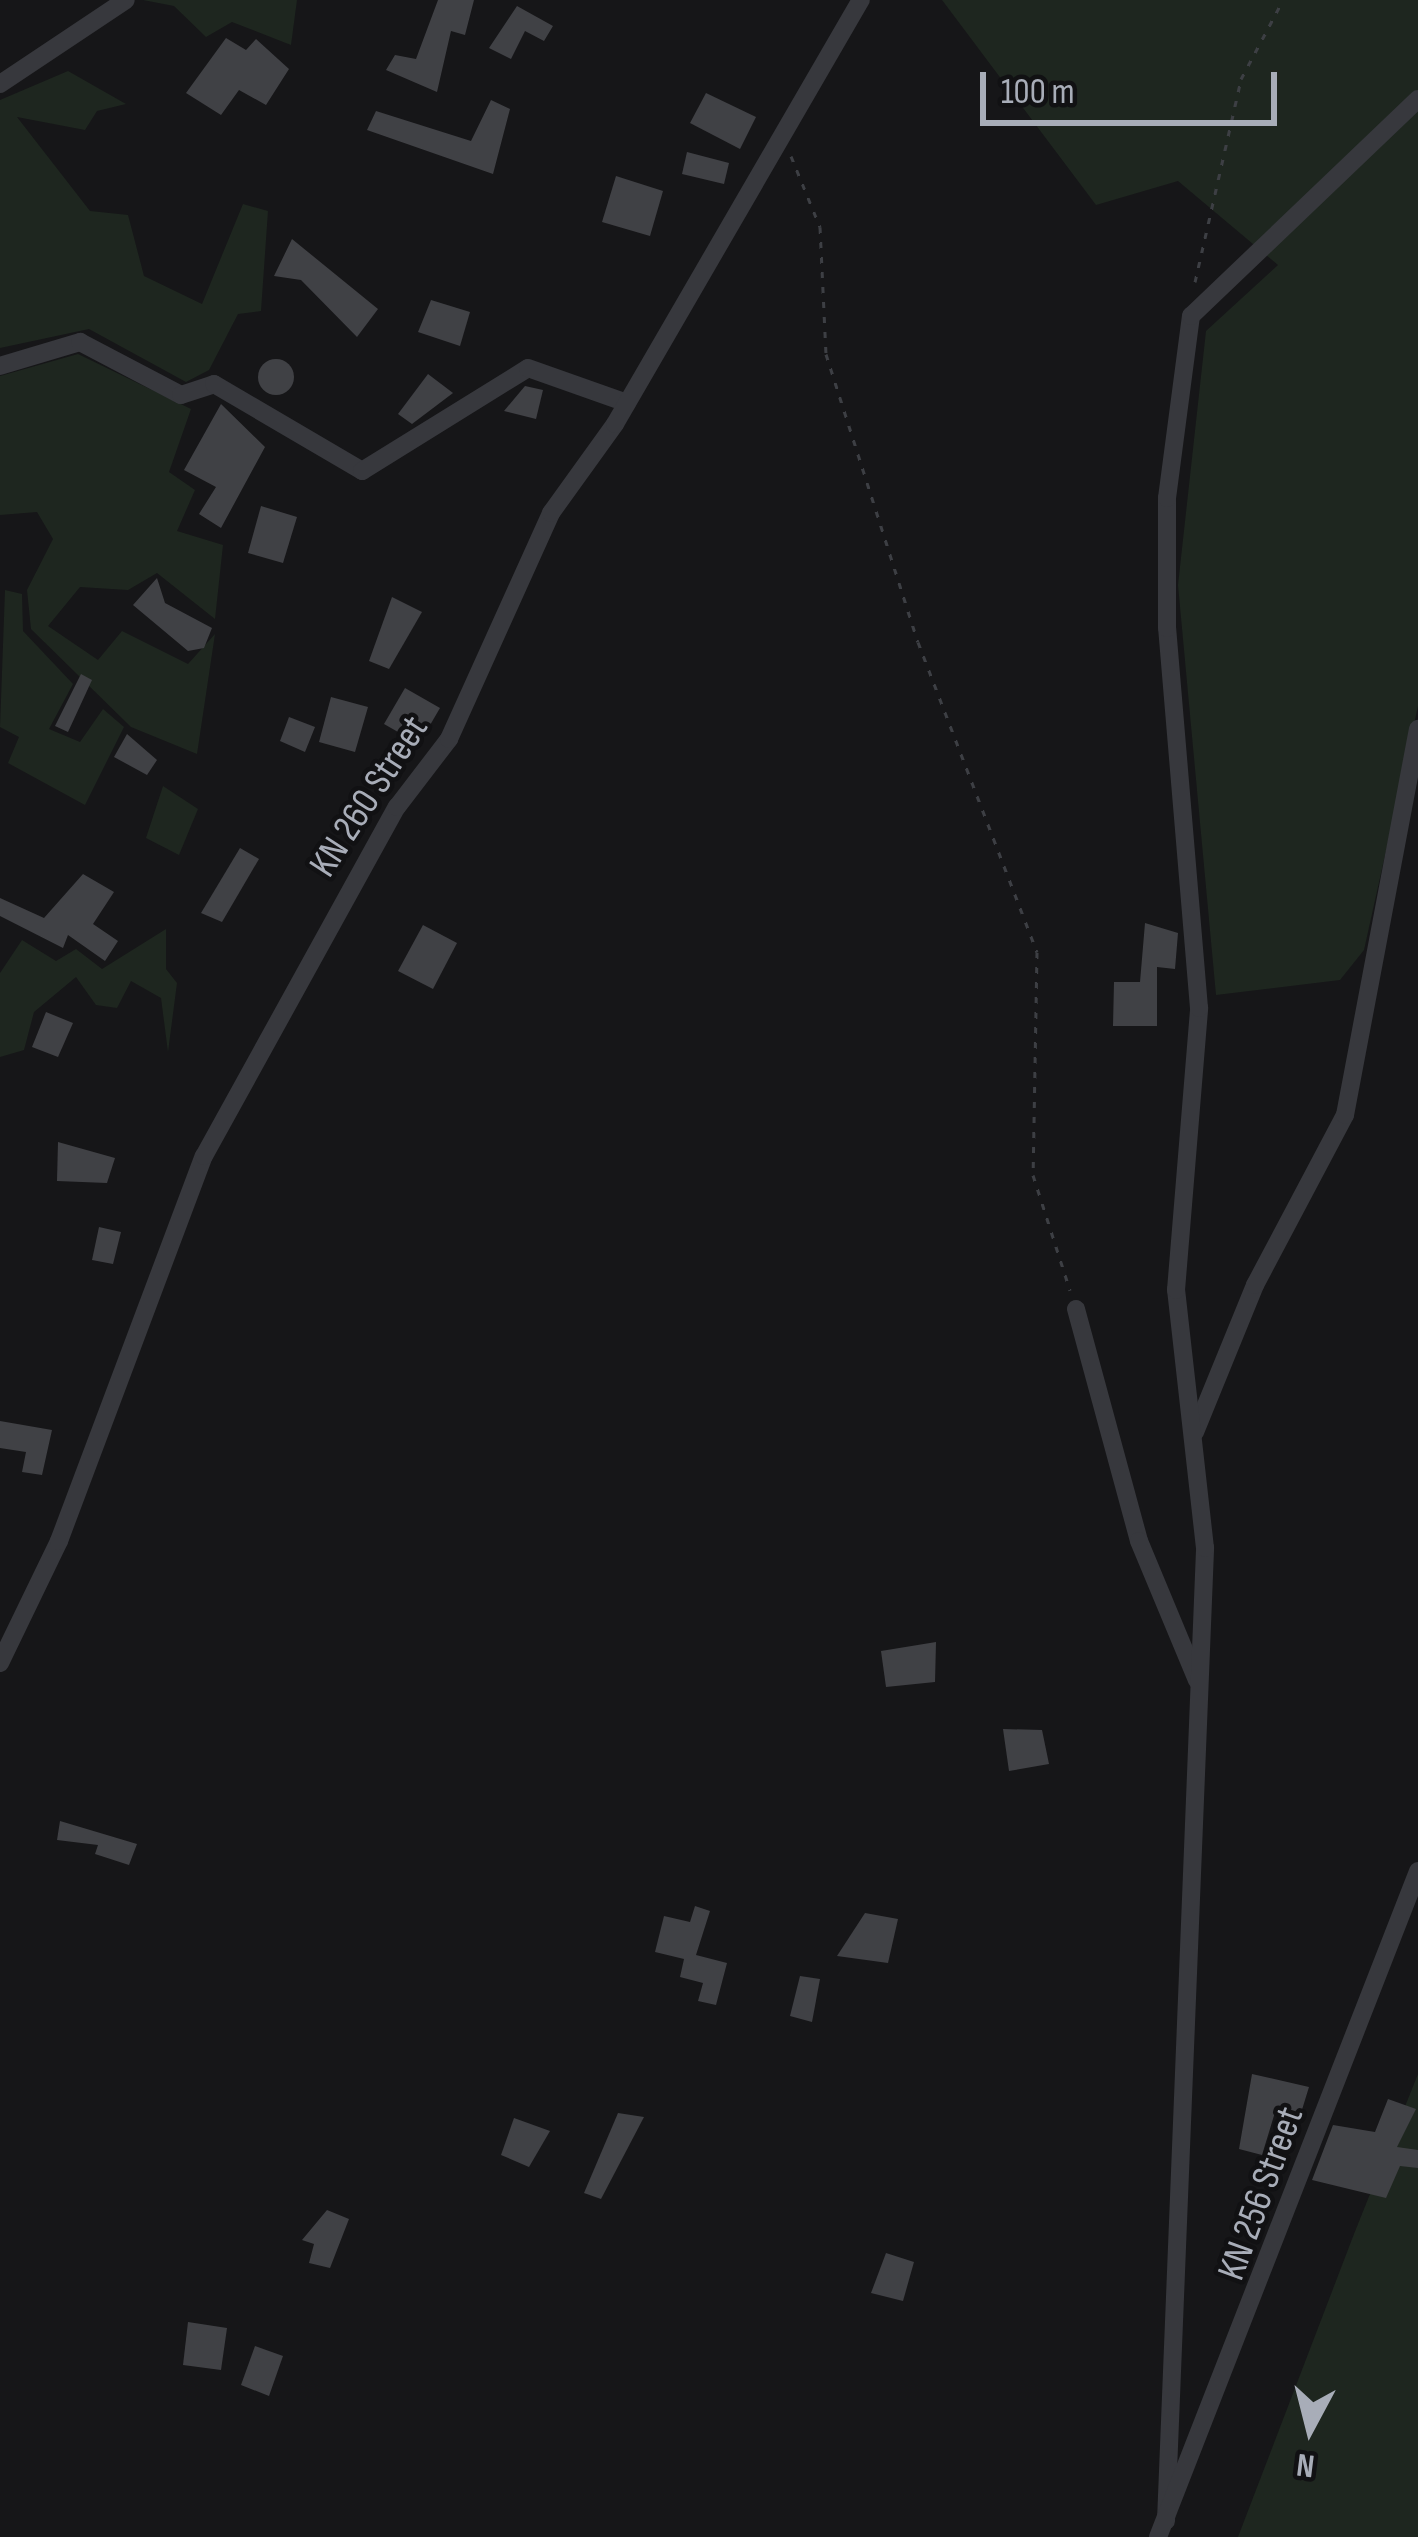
<!DOCTYPE html>
<style>
body{margin:0}
#map{position:relative;width:1418px;height:2537px;overflow:hidden;background:#161618;font-family:"Sofia Sans Condensed",sans-serif}
div>[style]{position:absolute}
.green>*{inset:0;background:#1e261f}
.building>*{inset:0;background:#404145}
.round{border-radius:50%}
.path>*{height:3px;margin-top:-1.5px;transform-origin:0;background:repeating-linear-gradient(90deg,#3d3f44 0 6px,transparent 0 15px)}
.minor>*{height:18px;margin:-9px;padding:0 9px;transform-origin:9px;border-radius:9px;background:#37383d}
span{translate:-50% -50%;white-space:nowrap;text-align:center;line-height:1.15;-webkit-text-stroke:9px #111113;paint-order:stroke}
.street-label{font-size:39px;color:#a8adb8}
.north{position:absolute;left:1250px;top:2369px;width:120px;height:120px;-webkit-text-stroke:9px #111113;paint-order:stroke;rotate:187deg;font-size:33px;font-weight:700;line-height:48px;text-align:center;color:#a8adb8}
.north::after{content:'';display:block;margin:auto;width:42px;height:54px;background:#a8adb8;clip-path:polygon(50% 0,100% 100%,50% 72%,0 100%)}
.scale{position:absolute;left:980px;top:72px;width:297px;height:54px;box-sizing:border-box;border:6px solid #a8adb8;border-top:0;padding-left:15px;font-size:36px;line-height:42px;white-space:nowrap;color:#a8adb8;-webkit-text-stroke:9px #111113;paint-order:stroke}
</style>
<div id="map">
<div class="green">
<div style="clip-path:polygon(143px 0,297px 0,291px 45px,232px 22px,206px 37px,174px 6px)"></div>
<div style="clip-path:polygon(942px 0,1418px 0,1418px 706px,1364px 950px,1340px 980px,1216px 995px,1178px 585px,1206px 331px,1278px 265px,1178px 181px,1096px 205px)"></div>
<div style="clip-path:polygon(68px 71px,126px 104px,97px 111px,85px 130px,17px 117px,90px 211px,128px 215px,144px 276px,202px 304px,243px 204px,268px 211px,261px 311px,238px 314px,209px 370px,186px 382px,89px 329px,0 348px,0 100px)"></div>
<div style="clip-path:polygon(78px 354px,191px 409px,169px 472px,195px 490px,177px 531px,223px 545px,215px 619px,157px 573px,128px 590px,80px 587px,48px 626px,98px 660px,122px 631px,188px 664px,215px 634px,197px 754px,131px 727px,31px 629px,27px 590px,53px 539px,37px 512px,0 515px,0 376px)"></div>
<div style="clip-path:polygon(5px 590px,22px 594px,23px 631px,73px 684px,49px 729px,80px 742px,103px 709px,124px 727px,85px 805px,8px 763px,19px 737px,0 727px)"></div>
<div style="clip-path:polygon(163px 786px,198px 809px,179px 855px,146px 838px)"></div>
<div style="clip-path:polygon(166px 929px,166px 969px,177px 983px,168px 1052px,161px 998px,131px 981px,117px 1008px,96px 1005px,76px 977px,34px 1012px,24px 1050px,0 1057px,0 973px,22px 940px,56px 961px,76px 949px,102px 969px)"></div>
<div style="clip-path:polygon(1418px 2074px,1418px 2537px,1238px 2537px,1354px 2234px)"></div>
</div>
<div class="building">
<div style="clip-path:polygon(438px 0,474px 0,465px 35px,451px 31px,437px 92px,386px 70px,395px 55px,416px 59px)"></div>
<div style="clip-path:polygon(517px 6px,553px 26px,544px 41px,525px 31px,511px 59px,489px 48px)"></div>
<div style="clip-path:polygon(226px 38px,246px 50px,256px 39px,289px 69px,266px 105px,239px 90px,221px 115px,186px 93px)"></div>
<div style="clip-path:polygon(706px 93px,756px 117px,740px 149px,690px 123px)"></div>
<div style="clip-path:polygon(491px 100px,510px 109px,493px 174px,367px 130px,376px 111px,471px 141px)"></div>
<div style="clip-path:polygon(687px 152px,729px 163px,724px 184px,682px 174px)"></div>
<div style="clip-path:polygon(616px 176px,663px 191px,650px 236px,602px 222px)"></div>
<div style="clip-path:polygon(292px 239px,378px 309px,357px 337px,301px 280px,274px 276px)"></div>
<div style="clip-path:polygon(431px 300px,470px 312px,460px 346px,418px 332px)"></div>
<div class="round" style="left:258px;top:359px;width:36px;height:36px"></div>
<div style="clip-path:polygon(428px 374px,453px 393px,412px 424px,398px 414px)"></div>
<div style="clip-path:polygon(525px 386px,543px 390px,536px 419px,504px 411px)"></div>
<div style="clip-path:polygon(221px 404px,265px 447px,221px 528px,199px 514px,216px 487px,184px 470px)"></div>
<div style="clip-path:polygon(261px 506px,297px 517px,283px 563px,248px 553px)"></div>
<div style="clip-path:polygon(157px 578px,165px 603px,212px 628px,204px 648px,188px 651px,133px 605px)"></div>
<div style="clip-path:polygon(392px 597px,422px 612px,389px 669px,369px 661px)"></div>
<div style="clip-path:polygon(81px 674px,92px 680px,68px 732px,55px 726px)"></div>
<div style="clip-path:polygon(405px 688px,440px 708px,419px 744px,384px 724px)"></div>
<div style="clip-path:polygon(331px 697px,368px 707px,355px 752px,319px 742px)"></div>
<div style="clip-path:polygon(289px 717px,315px 727px,305px 752px,280px 741px)"></div>
<div style="clip-path:polygon(127px 734px,157px 760px,147px 775px,114px 757px)"></div>
<div style="clip-path:polygon(240px 848px,259px 859px,222px 922px,201px 913px)"></div>
<div style="clip-path:polygon(83px 874px,114px 892px,93px 924px,118px 941px,105px 961px,68px 935px,63px 948px,0 916px,0 898px,44px 918px)"></div>
<div style="clip-path:polygon(1145px 923px,1178px 933px,1175px 969px,1157px 967px,1157px 1026px,1113px 1026px,1114px 982px,1140px 982px)"></div>
<div style="clip-path:polygon(423px 925px,457px 943px,433px 989px,398px 971px)"></div>
<div style="clip-path:polygon(46px 1012px,73px 1023px,58px 1057px,32px 1047px)"></div>
<div style="clip-path:polygon(58px 1142px,115px 1158px,107px 1183px,57px 1181px)"></div>
<div style="clip-path:polygon(99px 1227px,121px 1232px,113px 1264px,92px 1260px)"></div>
<div style="clip-path:polygon(0 1421px,52px 1430px,42px 1475px,22px 1472px,26px 1452px,0 1448px)"></div>
<div style="clip-path:polygon(936px 1642px,935px 1682px,886px 1687px,881px 1651px)"></div>
<div style="clip-path:polygon(1003px 1729px,1042px 1730px,1049px 1764px,1009px 1771px)"></div>
<div style="clip-path:polygon(60px 1821px,137px 1844px,129px 1865px,95px 1854px,98px 1845px,57px 1840px)"></div>
<div style="clip-path:polygon(695px 1906px,710px 1911px,696px 1955px,727px 1963px,716px 2005px,698px 2001px,703px 1983px,680px 1977px,684px 1959px,655px 1952px,664px 1916px,690px 1922px)"></div>
<div style="clip-path:polygon(865px 1913px,898px 1919px,888px 1963px,837px 1956px)"></div>
<div style="clip-path:polygon(800px 1976px,820px 1979px,812px 2022px,790px 2016px)"></div>
<div style="clip-path:polygon(1252px 2074px,1309px 2087px,1301px 2113px,1276px 2109px,1262px 2155px,1239px 2149px)"></div>
<div style="clip-path:polygon(1388px 2099px,1416px 2109px,1397px 2147px,1418px 2150px,1418px 2168px,1400px 2166px,1386px 2198px,1312px 2180px,1333px 2125px,1375px 2132px)"></div>
<div style="clip-path:polygon(618px 2113px,644px 2117px,601px 2199px,584px 2193px)"></div>
<div style="clip-path:polygon(514px 2118px,550px 2131px,529px 2167px,501px 2155px)"></div>
<div style="clip-path:polygon(327px 2210px,349px 2219px,330px 2268px,309px 2263px,314px 2244px,302px 2240px)"></div>
<div style="clip-path:polygon(886px 2253px,914px 2262px,903px 2301px,871px 2293px)"></div>
<div style="clip-path:polygon(188px 2322px,227px 2328px,221px 2370px,183px 2365px)"></div>
<div style="clip-path:polygon(255px 2346px,283px 2356px,269px 2396px,241px 2385px)"></div>
</div>
<div class="path">
<div style="left:791px;top:156px;width:77px;rotate:67.8deg"></div>
<div style="left:820px;top:227px;width:127px;rotate:87.3deg"></div>
<div style="left:826px;top:354px;width:302px;rotate:72.3deg"></div>
<div style="left:918px;top:642px;width:332px;rotate:69deg"></div>
<div style="left:1037px;top:952px;width:223px;rotate:91deg"></div>
<div style="left:1033px;top:1175px;width:121px;rotate:72.2deg"></div>
<div style="left:1195px;top:282px;width:208px;rotate:-77.2deg"></div>
<div style="left:1241px;top:79px;width:89px;rotate:-62deg"></div>
</div>
<div class="minor">
<div style="left:0;top:84px;width:151px;rotate:-33.7deg"></div>
<div style="left:0;top:366px;width:84px;rotate:-16.7deg"></div>
<div style="left:80px;top:342px;width:114px;rotate:27.7deg"></div>
<div style="left:181px;top:395px;width:35px;rotate:-18deg"></div>
<div style="left:214px;top:384px;width:172px;rotate:30.4deg"></div>
<div style="left:362px;top:471px;width:195px;rotate:-31.8deg"></div>
<div style="left:528px;top:368px;width:105px;rotate:19.5deg"></div>
<div style="left:1076px;top:1309px;width:240px;rotate:74.8deg"></div>
<div style="left:1139px;top:1541px;width:151px;rotate:67.4deg"></div>
<div style="left:1195px;top:1432px;width:159px;rotate:-67.8deg"></div>
<div style="left:1255px;top:1285px;width:192px;rotate:-62.1deg"></div>
<div style="left:1345px;top:1115px;width:393px;rotate:-79.3deg"></div>
<div style="left:0;top:1663px;width:136px;rotate:-64.2deg"></div>
<div style="left:59px;top:1541px;width:411px;rotate:-69.4deg"></div>
<div style="left:204px;top:1156px;width:399px;rotate:-61.1deg"></div>
<div style="left:397px;top:807px;width:86px;rotate:-52.6deg"></div>
<div style="left:449px;top:739px;width:248px;rotate:-65.7deg"></div>
<div style="left:551px;top:513px;width:110px;rotate:-54.3deg"></div>
<div style="left:615px;top:424px;width:490px;rotate:-59.9deg"></div>
<div style="left:1166px;top:2521px;width:974px;rotate:-87.7deg"></div>
<div style="left:1205px;top:1548px;width:260px;rotate:-96.4deg"></div>
<div style="left:1176px;top:1290px;width:283px;rotate:-85.3deg"></div>
<div style="left:1199px;top:1008px;width:381px;rotate:-94.8deg"></div>
<div style="left:1167px;top:628px;width:130px;rotate:-90deg"></div>
<div style="left:1167px;top:498px;width:184px;rotate:-82.5deg"></div>
<div style="left:1191px;top:316px;width:314px;rotate:-43.7deg"></div>
<div style="left:1158px;top:2537px;width:715px;rotate:-68.67deg"></div>
</div>
<div class="street-label">
<span style="left:370px;top:797px;rotate:-57deg">KN 260 Street</span>
<span style="left:1262px;top:2194px;rotate:-70deg">KN 256 Street</span>
</div>
<div class="north">N</div>
<div class="scale">100 m</div>
</div>
